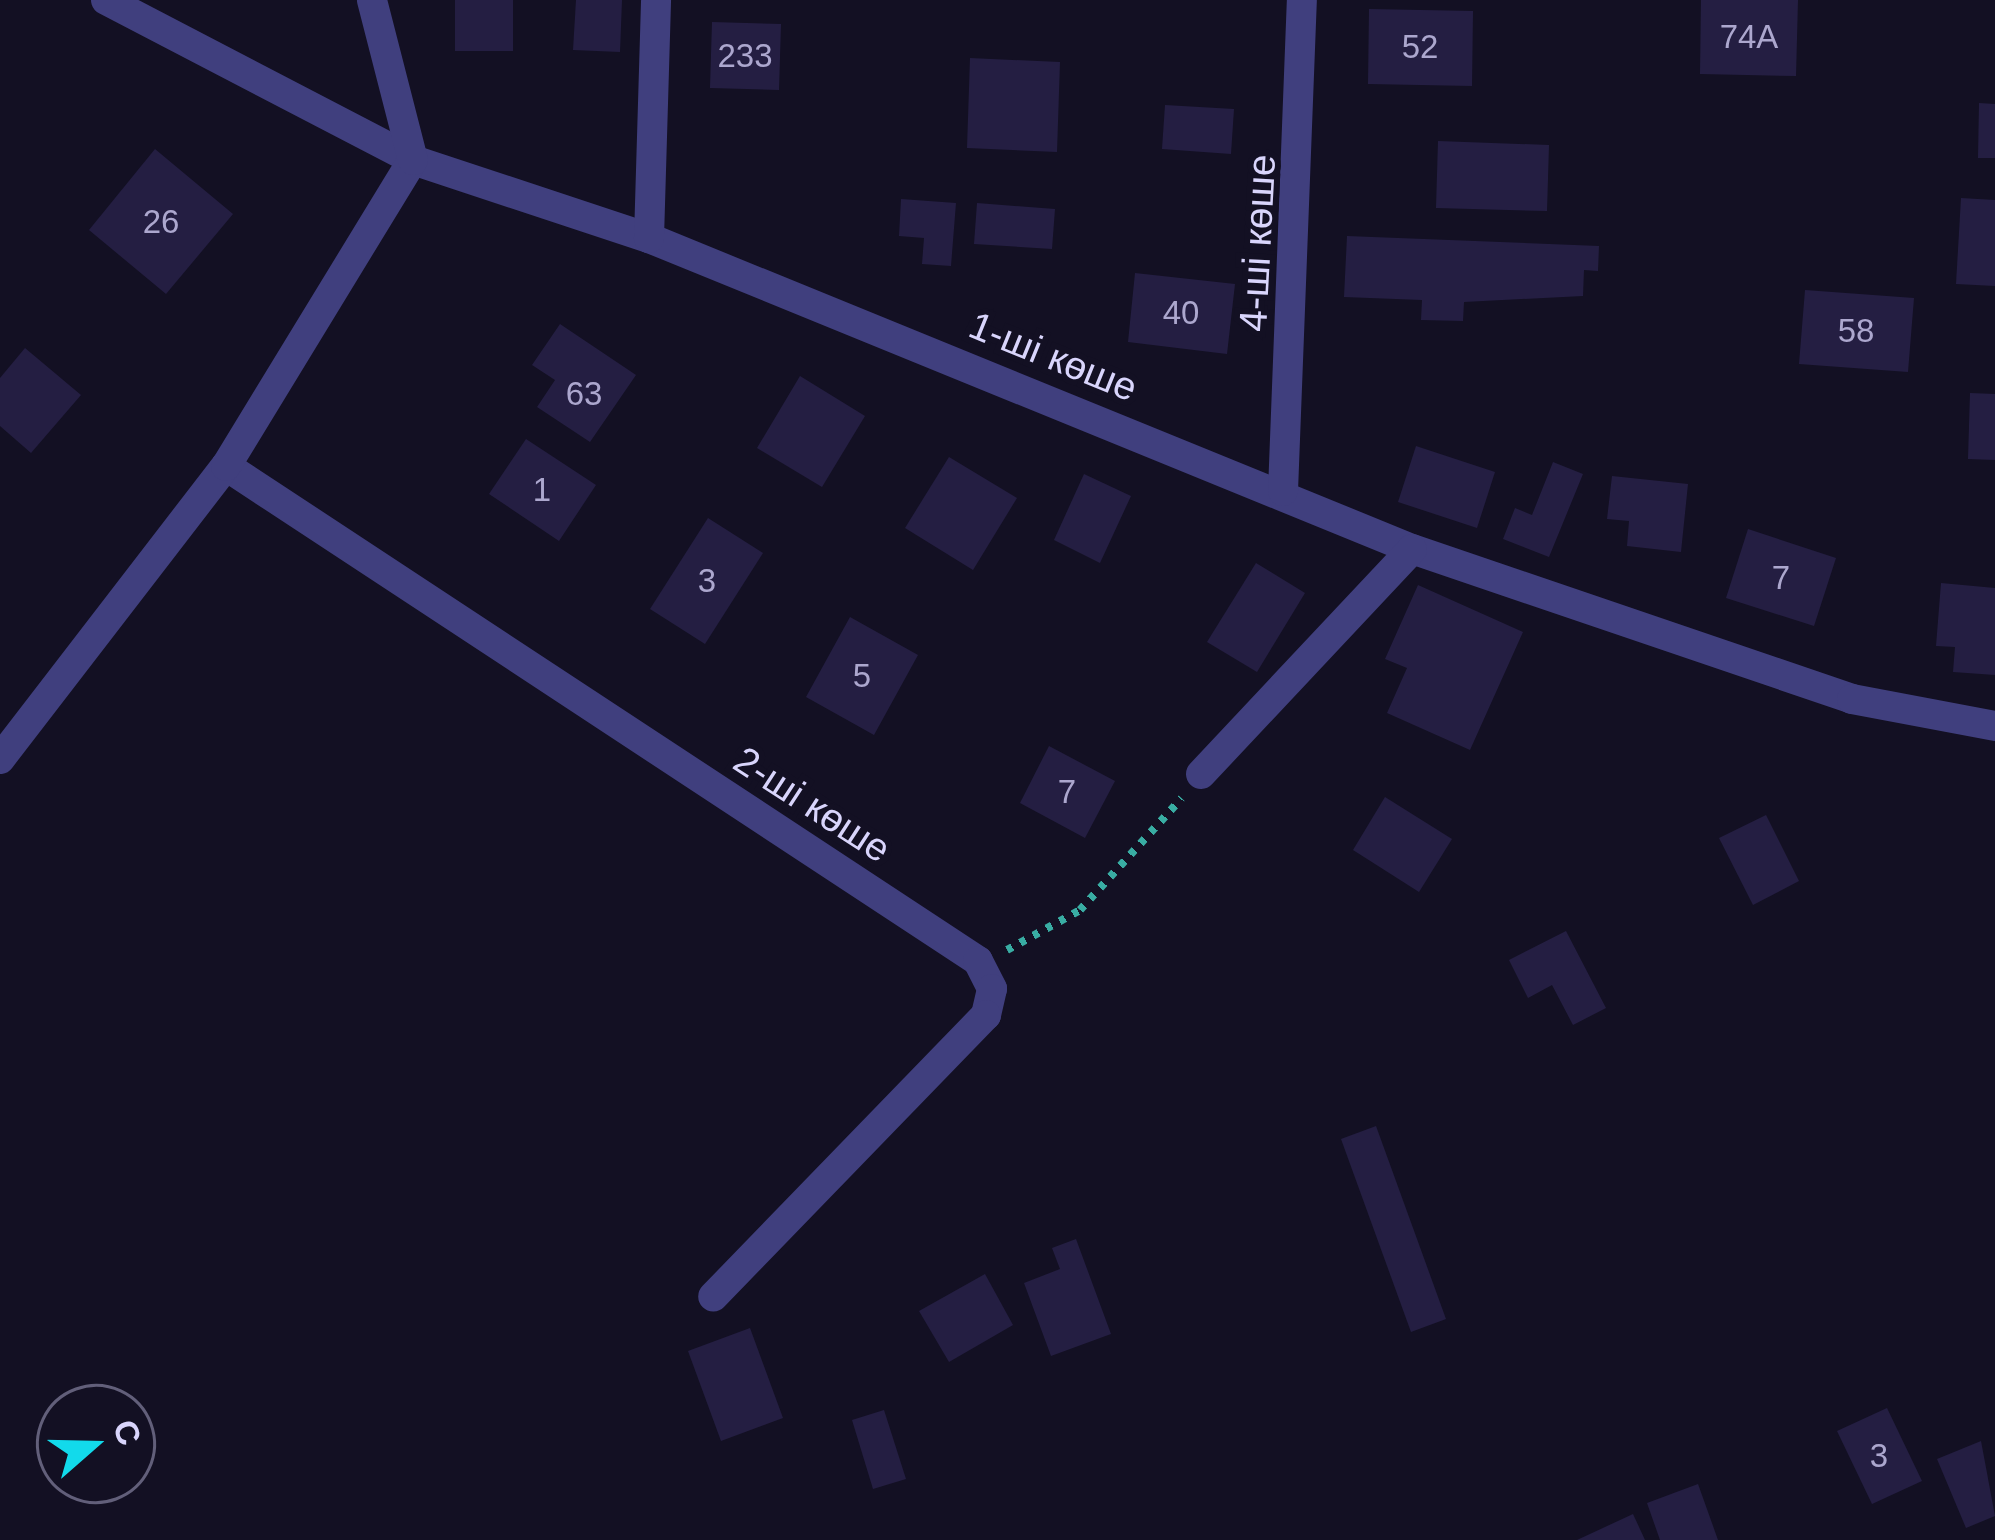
<!DOCTYPE html>
<meta charset="utf-8">
<style>
body{margin:0}
#map{position:relative;width:1995px;height:1540px;overflow:hidden;background:#131023;font-family:Helvetica,sans-serif}
div>[style]{position:absolute}
.building>*{inset:0;background:#241e42}
.path>*{height:8px;margin-top:-4px;transform-origin:0;background:repeating-linear-gradient(90deg,#39ada3 0 6px,transparent 0 15px)}
.minor>*{height:30px;margin:-15px;padding:0 15px;transform-origin:15px;border-radius:15px;background:#403f7e}
span{translate:-50% -50%;white-space:nowrap;text-align:center;line-height:1.15;-webkit-text-stroke:12px #131023;paint-order:stroke}
.number-label{font-size:33px;color:#aca7ce}
.number-label span{-webkit-text-stroke-width:0}
.street-label{font-size:39px;color:#d9d5fc}
.north{position:absolute;left:36px;top:1384px;width:120px;height:120px;box-sizing:border-box;background:#131023;border:3px solid #625f7a;border-radius:50%;rotate:70deg;font-size:33px;font-weight:700;line-height:48px;text-align:center;color:#d9d5fc}
.north::after{content:'';display:block;margin:auto;width:42px;height:54px;background:#12daeb;clip-path:polygon(50% 0,100% 100%,50% 72%,0 100%)}
</style>
<div id="map">
<div class="building">
<div style="clip-path:polygon(455px 0,513px 0,513px 51px,455px 51px)"></div>
<div style="clip-path:polygon(576px 0,622px 0,620px 52px,573px 50px)"></div>
<div style="clip-path:polygon(1701px 0,1798px 0,1796px 76px,1700px 74px)"></div>
<div style="clip-path:polygon(1369px 9px,1473px 11px,1472px 86px,1368px 84px)"></div>
<div style="clip-path:polygon(712px 22px,781px 24px,779px 90px,710px 88px)"></div>
<div style="clip-path:polygon(970px 58px,1060px 62px,1057px 152px,967px 148px)"></div>
<div style="clip-path:polygon(1979px 103px,1995px 104px,1995px 158px,1978px 158px)"></div>
<div style="clip-path:polygon(1165px 105px,1234px 109px,1231px 154px,1162px 149px)"></div>
<div style="clip-path:polygon(1438px 141px,1549px 145px,1547px 211px,1436px 208px)"></div>
<div style="clip-path:polygon(155px 149px,233px 214px,166px 294px,89px 230px)"></div>
<div style="clip-path:polygon(1961px 198px,1995px 200px,1995px 286px,1956px 284px)"></div>
<div style="clip-path:polygon(901px 199px,956px 203px,951px 266px,922px 264px,924px 238px,899px 236px)"></div>
<div style="clip-path:polygon(977px 203px,1055px 209px,1052px 249px,974px 244px)"></div>
<div style="clip-path:polygon(1347px 236px,1599px 246px,1598px 271px,1584px 270px,1583px 296px,1464px 302px,1463px 321px,1421px 320px,1422px 300px,1344px 297px)"></div>
<div style="clip-path:polygon(1135px 273px,1235px 284px,1227px 354px,1128px 342px)"></div>
<div style="clip-path:polygon(1805px 290px,1914px 298px,1908px 372px,1799px 364px)"></div>
<div style="clip-path:polygon(560px 324px,636px 375px,590px 442px,537px 407px,555px 380px,532px 365px)"></div>
<div style="clip-path:polygon(25px 348px,81px 395px,31px 453px,0 426px,0 378px)"></div>
<div style="clip-path:polygon(800px 376px,865px 416px,822px 487px,757px 448px)"></div>
<div style="clip-path:polygon(1970px 393px,1995px 394px,1995px 460px,1968px 459px)"></div>
<div style="clip-path:polygon(526px 439px,596px 485px,559px 541px,489px 494px)"></div>
<div style="clip-path:polygon(1416px 446px,1495px 472px,1477px 528px,1398px 502px)"></div>
<div style="clip-path:polygon(949px 457px,1017px 498px,973px 570px,905px 528px)"></div>
<div style="clip-path:polygon(1553px 462px,1583px 474px,1549px 557px,1503px 539px,1515px 508px,1532px 515px)"></div>
<div style="clip-path:polygon(1084px 474px,1131px 496px,1100px 563px,1054px 540px)"></div>
<div style="clip-path:polygon(1612px 476px,1688px 484px,1681px 552px,1627px 546px,1629px 521px,1607px 519px)"></div>
<div style="clip-path:polygon(708px 518px,763px 553px,705px 644px,650px 609px)"></div>
<div style="clip-path:polygon(1748px 529px,1836px 558px,1814px 626px,1726px 598px)"></div>
<div style="clip-path:polygon(1256px 563px,1305px 593px,1257px 672px,1207px 642px)"></div>
<div style="clip-path:polygon(1941px 583px,1995px 588px,1995px 675px,1953px 672px,1955px 647px,1936px 646px)"></div>
<div style="clip-path:polygon(1418px 585px,1523px 632px,1470px 750px,1387px 713px,1407px 668px,1385px 659px)"></div>
<div style="clip-path:polygon(850px 617px,918px 655px,874px 735px,806px 697px)"></div>
<div style="clip-path:polygon(1049px 746px,1115px 781px,1085px 838px,1020px 803px)"></div>
<div style="clip-path:polygon(1385px 797px,1452px 839px,1419px 892px,1353px 850px)"></div>
<div style="clip-path:polygon(1766px 815px,1799px 881px,1753px 905px,1719px 838px)"></div>
<div style="clip-path:polygon(1566px 931px,1606px 1008px,1573px 1025px,1552px 985px,1528px 998px,1509px 960px)"></div>
<div style="clip-path:polygon(1376px 1126px,1446px 1319px,1411px 1332px,1341px 1139px)"></div>
<div style="clip-path:polygon(1076px 1239px,1111px 1334px,1051px 1356px,1024px 1283px,1060px 1269px,1052px 1248px)"></div>
<div style="clip-path:polygon(985px 1274px,1013px 1325px,949px 1362px,919px 1311px)"></div>
<div style="clip-path:polygon(750px 1328px,783px 1418px,721px 1441px,688px 1351px)"></div>
<div style="clip-path:polygon(1887px 1408px,1922px 1481px,1872px 1504px,1837px 1431px)"></div>
<div style="clip-path:polygon(884px 1410px,906px 1479px,873px 1489px,852px 1420px)"></div>
<div style="clip-path:polygon(1981px 1441px,1995px 1516px,1966px 1528px,1937px 1459px)"></div>
<div style="clip-path:polygon(1698px 1484px,1718px 1540px,1660px 1540px,1647px 1503px)"></div>
<div style="clip-path:polygon(1633px 1514px,1645px 1540px,1577px 1540px)"></div>
</div>
<div class="path">
<div style="left:1007px;top:950px;width:83px;rotate:-28.7deg"></div>
<div style="left:1080px;top:910px;width:151px;rotate:-47.7deg"></div>
</div>
<div class="minor">
<div style="left:106px;top:0;width:346px;rotate:27.5deg"></div>
<div style="left:413px;top:160px;width:249px;rotate:18.3deg"></div>
<div style="left:649px;top:238px;width:824px;rotate:22.18deg"></div>
<div style="left:1412px;top:549px;width:465px;rotate:18.8deg"></div>
<div style="left:1852px;top:699px;width:146px;rotate:10.7deg"></div>
<div style="left:649px;top:238px;width:238px;rotate:-88.3deg"></div>
<div style="left:226px;top:466px;width:900px;rotate:33.35deg"></div>
<div style="left:978px;top:961px;width:31px;rotate:63deg"></div>
<div style="left:992px;top:989px;width:27px;rotate:103deg"></div>
<div style="left:986px;top:1015px;width:392px;rotate:134.1deg"></div>
<div style="left:1283px;top:491px;width:491px;rotate:-87.8deg"></div>
<div style="left:0;top:759px;width:370px;rotate:-52.4deg"></div>
<div style="left:226px;top:466px;width:359px;rotate:-58.6deg"></div>
<div style="left:413px;top:160px;width:165px;rotate:-104.4deg"></div>
<div style="left:1201px;top:774px;width:308px;rotate:-46.8deg"></div>
</div>
<div class="number-label">
<span style="left:1749px;top:37px">74А</span>
<span style="left:1420px;top:47px">52</span>
<span style="left:745px;top:56px">233</span>
<span style="left:161px;top:222px">26</span>
<span style="left:1181px;top:313px">40</span>
<span style="left:1856px;top:331px">58</span>
<span style="left:584px;top:394px">63</span>
<span style="left:542px;top:490px">1</span>
<span style="left:1781px;top:578px">7</span>
<span style="left:707px;top:581px">3</span>
<span style="left:862px;top:676px">5</span>
<span style="left:1067px;top:792px">7</span>
<span style="left:1879px;top:1456px">3</span>
</div>
<div class="street-label">
<span style="left:1258px;top:243px;rotate:-87deg">4-шi көше</span>
<span style="left:1053px;top:357px;rotate:22deg">1-ші көше</span>
<span style="left:812px;top:805px;rotate:33deg">2-ші көше</span>
</div>
<div class="north">С</div>
</div>
